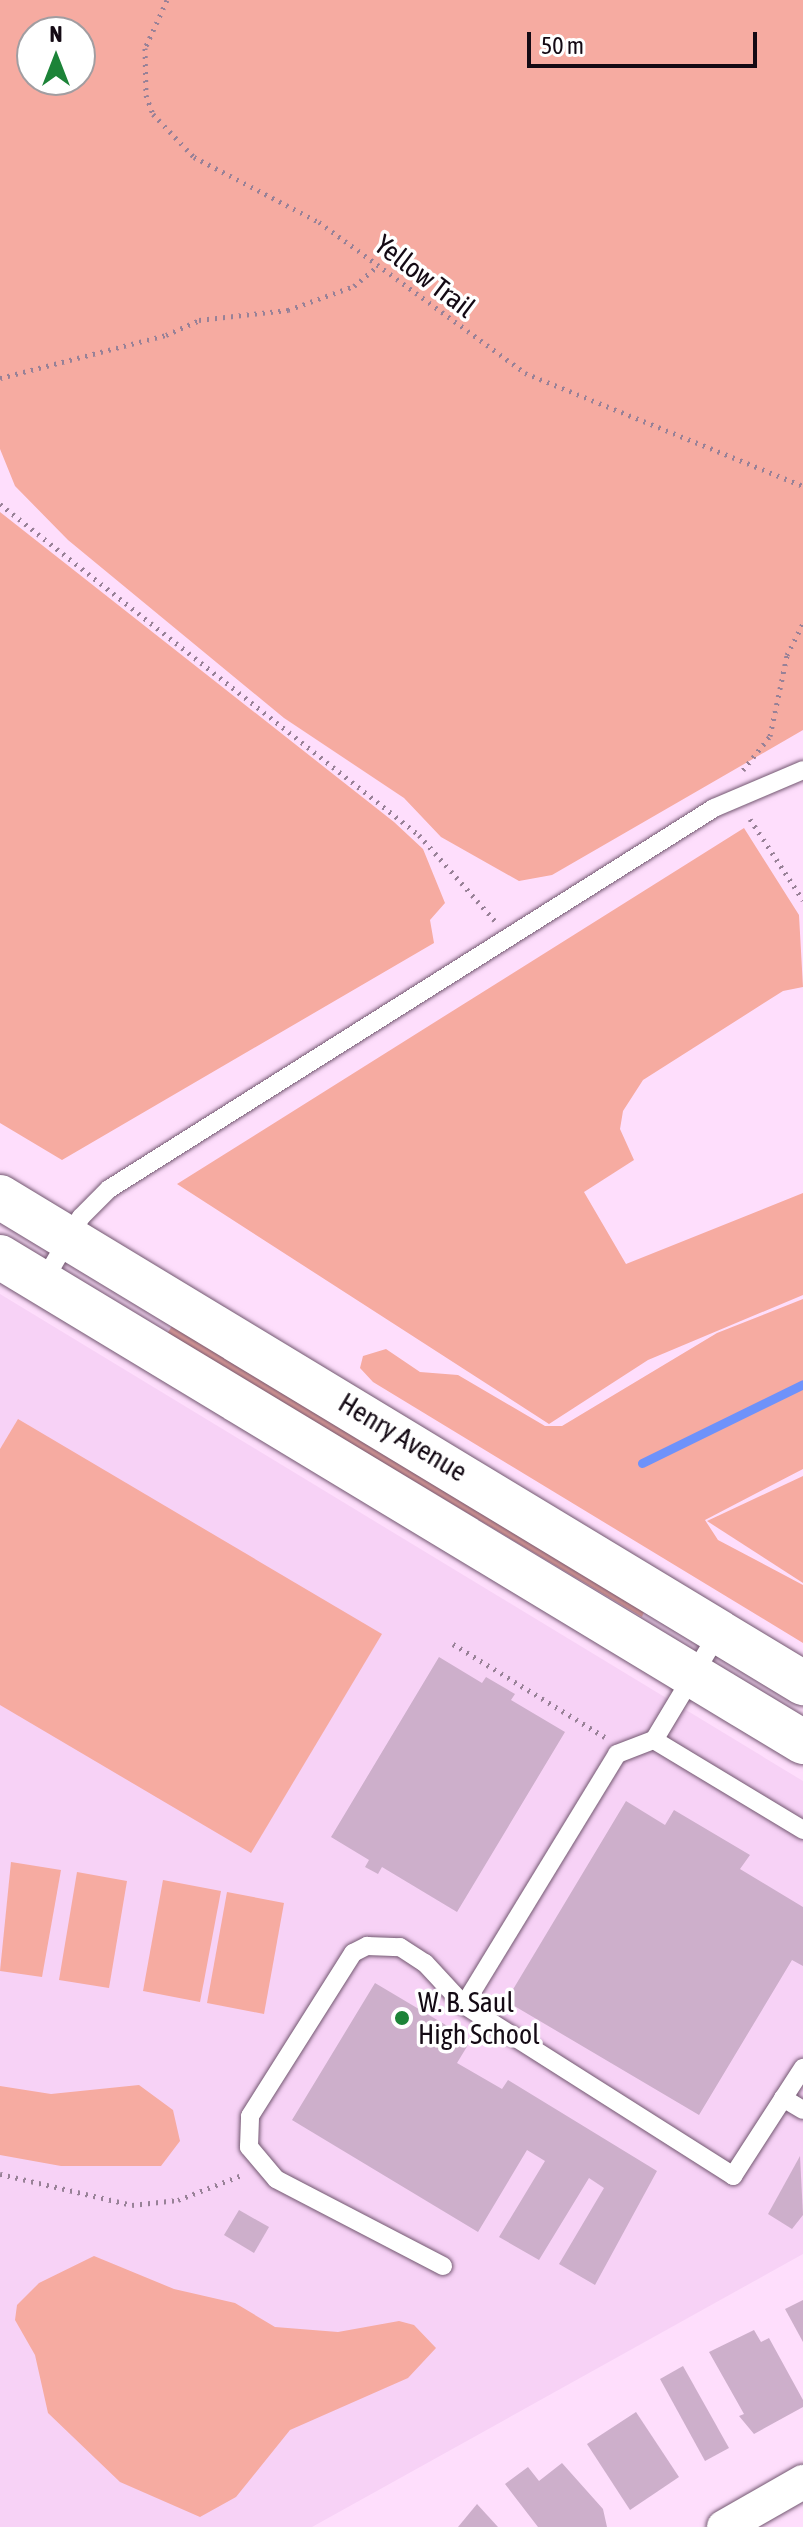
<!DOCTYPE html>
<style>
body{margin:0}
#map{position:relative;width:803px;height:2527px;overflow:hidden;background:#fedefc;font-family:"Asap Condensed",sans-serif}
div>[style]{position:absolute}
.built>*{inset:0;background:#f7d2f6}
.green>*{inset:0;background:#f6aba1}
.stream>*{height:9px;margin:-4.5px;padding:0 4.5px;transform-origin:4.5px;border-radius:4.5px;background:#6e92fa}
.building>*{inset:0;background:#cdafcb}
.path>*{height:5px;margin-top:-2.5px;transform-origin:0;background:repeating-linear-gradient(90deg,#988197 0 2px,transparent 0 8px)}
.roads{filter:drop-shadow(0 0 2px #725770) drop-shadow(0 0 2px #725770)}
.lane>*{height:18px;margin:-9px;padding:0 9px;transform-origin:9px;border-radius:9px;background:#fff}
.street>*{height:34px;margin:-17px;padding:0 17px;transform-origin:17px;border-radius:17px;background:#fff}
.primary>*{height:44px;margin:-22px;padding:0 22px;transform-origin:22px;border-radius:22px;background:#fff}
.dots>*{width:22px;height:22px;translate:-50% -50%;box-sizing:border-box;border:4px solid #fff;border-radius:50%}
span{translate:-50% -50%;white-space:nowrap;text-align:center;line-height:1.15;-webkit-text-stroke:7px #fff;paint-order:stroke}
.street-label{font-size:28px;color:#140a14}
.poi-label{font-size:28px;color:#140a14}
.left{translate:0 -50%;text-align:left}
.north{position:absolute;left:16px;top:16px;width:80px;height:80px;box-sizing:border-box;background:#fff;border:2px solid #a19da1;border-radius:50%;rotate:0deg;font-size:22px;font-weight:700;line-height:32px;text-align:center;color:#140a14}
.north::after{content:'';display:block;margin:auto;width:28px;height:36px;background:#1c8338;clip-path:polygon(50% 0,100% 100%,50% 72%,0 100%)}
.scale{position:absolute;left:527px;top:32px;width:230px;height:36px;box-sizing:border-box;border:4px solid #140a14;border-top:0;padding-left:10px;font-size:24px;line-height:28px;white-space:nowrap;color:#140a14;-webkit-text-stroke:6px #fff;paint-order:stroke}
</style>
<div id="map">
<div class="built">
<div style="clip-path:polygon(0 1294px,803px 1781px,803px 2254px,312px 2527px,0 2527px)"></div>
</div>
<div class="green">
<div style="clip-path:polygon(evenodd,0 0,803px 0,803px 730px,552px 875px,519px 881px,441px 837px,404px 798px,284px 718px,68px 540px,15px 486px,0 449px,0 0,32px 32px,80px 32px,80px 80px,32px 80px,32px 32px)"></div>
<div style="clip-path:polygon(0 512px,394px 822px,423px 849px,445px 903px,430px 920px,434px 943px,62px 1160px,0 1123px)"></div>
<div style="clip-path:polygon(744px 828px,799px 915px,803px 987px,783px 991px,643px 1080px,623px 1111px,620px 1129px,634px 1160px,584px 1192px,626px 1264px,803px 1193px,803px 1295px,648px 1360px,549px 1424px,177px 1184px)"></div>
<div style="clip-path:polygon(803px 1299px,803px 1469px,705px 1520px,718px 1540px,803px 1585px,803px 1643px,373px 1382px,360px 1368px,363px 1356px,386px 1349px,420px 1372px,458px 1375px,545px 1426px,562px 1426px,717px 1333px)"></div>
<div style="clip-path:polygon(172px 1326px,645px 1609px,642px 1617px,167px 1334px)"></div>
<div style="clip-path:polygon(18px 1419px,382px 1634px,251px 1853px,0 1705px,0 1449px)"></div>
<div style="clip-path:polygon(803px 1476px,803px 1583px,707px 1521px)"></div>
<div style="clip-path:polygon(11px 1862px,61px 1870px,42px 1977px,0 1971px)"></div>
<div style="clip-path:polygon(77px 1872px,127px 1881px,109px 1988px,59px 1980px)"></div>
<div style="clip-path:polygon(163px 1880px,221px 1891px,200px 2002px,143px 1991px)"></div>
<div style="clip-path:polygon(227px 1892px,284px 1903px,264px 2014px,207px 2003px)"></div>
<div style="clip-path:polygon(139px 2085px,173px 2110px,180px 2141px,161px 2166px,61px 2166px,0 2155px,0 2086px,51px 2094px)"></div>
<div style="clip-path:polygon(94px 2256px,174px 2289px,235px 2303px,275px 2327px,338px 2332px,399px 2321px,414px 2325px,436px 2348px,408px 2378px,290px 2430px,236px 2497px,200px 2517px,120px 2482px,48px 2413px,35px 2355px,15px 2320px,17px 2305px,39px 2283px)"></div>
</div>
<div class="stream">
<div style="left:642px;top:1463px;width:179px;rotate:-26.1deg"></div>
</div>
<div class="building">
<div style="clip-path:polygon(439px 1657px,482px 1683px,486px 1677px,515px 1694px,511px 1700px,565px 1732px,457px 1912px,382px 1867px,378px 1874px,365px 1867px,369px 1860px,331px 1837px)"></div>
<div style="clip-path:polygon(626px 1801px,665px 1825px,674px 1810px,750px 1855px,740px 1869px,803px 1907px,803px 1966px,792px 1960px,699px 2115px,506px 2001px)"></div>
<div style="clip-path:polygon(375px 1983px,471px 2040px,457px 2063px,502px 2089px,508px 2080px,657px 2171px,595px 2285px,559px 2264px,604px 2188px,589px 2178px,539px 2260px,499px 2237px,545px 2161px,527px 2150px,478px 2232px,292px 2120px)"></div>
<div style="clip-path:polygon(800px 2156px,803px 2215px,792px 2229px,768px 2214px)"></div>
<div style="clip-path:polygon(239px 2210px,269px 2227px,254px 2253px,224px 2235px)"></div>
<div style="clip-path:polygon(803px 2300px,803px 2342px,785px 2309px)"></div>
<div style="clip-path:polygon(754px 2330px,761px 2342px,769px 2338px,803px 2400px,803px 2407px,754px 2434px,739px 2416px,744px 2414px,709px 2352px)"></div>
<div style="clip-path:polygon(683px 2366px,729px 2448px,705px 2461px,660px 2379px)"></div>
<div style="clip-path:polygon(636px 2412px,679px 2477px,630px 2510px,587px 2444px)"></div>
<div style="clip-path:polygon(562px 2463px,603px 2509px,607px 2527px,538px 2527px,505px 2484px,528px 2467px,539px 2481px)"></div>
<div style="clip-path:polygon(477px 2504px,498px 2527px,458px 2527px)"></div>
</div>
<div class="path">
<div style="left:167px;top:0;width:53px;rotate:114.6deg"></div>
<div style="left:145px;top:48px;width:47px;rotate:88.8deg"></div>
<div style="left:146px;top:95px;width:20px;rotate:70deg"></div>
<div style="left:153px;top:114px;width:59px;rotate:46.4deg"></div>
<div style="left:194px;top:157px;width:141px;rotate:27.5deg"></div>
<div style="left:319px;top:222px;width:255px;rotate:36.2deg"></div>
<div style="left:525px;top:373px;width:300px;rotate:22.1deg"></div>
<div style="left:0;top:378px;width:171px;rotate:-14.5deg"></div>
<div style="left:166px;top:335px;width:36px;rotate:-24deg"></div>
<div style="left:199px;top:320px;width:90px;rotate:-6.4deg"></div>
<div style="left:288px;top:310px;width:70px;rotate:-20deg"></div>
<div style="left:354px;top:286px;width:31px;rotate:-40deg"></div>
<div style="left:0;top:504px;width:534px;rotate:38.31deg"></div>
<div style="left:419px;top:835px;width:115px;rotate:48.5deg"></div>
<div style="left:743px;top:770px;width:43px;rotate:-51.5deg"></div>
<div style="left:770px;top:736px;width:83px;rotate:-78.1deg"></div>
<div style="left:787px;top:655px;width:36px;rotate:-63deg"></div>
<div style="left:750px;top:819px;width:97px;rotate:56.8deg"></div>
<div style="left:453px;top:1644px;width:178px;rotate:31.5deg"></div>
<div style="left:0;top:2174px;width:136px;rotate:13.2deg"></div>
<div style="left:132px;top:2205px;width:46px;rotate:-6.2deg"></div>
<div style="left:178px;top:2200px;width:69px;rotate:-21.3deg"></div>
</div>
<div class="roads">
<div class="lane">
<div style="left:43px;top:1282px;width:75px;rotate:-59.7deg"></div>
<div style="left:81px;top:1217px;width:40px;rotate:-45deg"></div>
<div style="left:109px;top:1189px;width:715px;rotate:-32.2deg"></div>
<div style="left:714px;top:808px;width:97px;rotate:-23.1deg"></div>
<div style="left:719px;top:1632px;width:126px;rotate:121deg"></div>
<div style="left:654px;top:1740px;width:174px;rotate:31.1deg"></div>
<div style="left:464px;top:2005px;width:319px;rotate:32.4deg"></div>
<div style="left:733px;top:2176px;width:129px;rotate:-57.1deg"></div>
<div style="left:783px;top:2098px;width:23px;rotate:31deg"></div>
<div style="left:443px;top:2266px;width:188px;rotate:-152.5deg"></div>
<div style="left:276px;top:2179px;width:42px;rotate:-130.2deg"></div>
<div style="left:249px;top:2147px;width:31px;rotate:-88deg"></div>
<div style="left:250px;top:2116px;width:193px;rotate:-57.7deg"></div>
<div style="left:353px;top:1953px;width:16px;rotate:-27deg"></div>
<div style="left:367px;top:1946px;width:33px;rotate:2deg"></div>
<div style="left:400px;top:1947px;width:30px;rotate:33deg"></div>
<div style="left:425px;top:1963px;width:57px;rotate:47.1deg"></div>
<div style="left:464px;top:2005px;width:294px;rotate:-58.6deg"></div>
<div style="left:617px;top:1754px;width:40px;rotate:-21deg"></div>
</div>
<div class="street">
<div style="left:724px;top:2527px;width:91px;rotate:-29.7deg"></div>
</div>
<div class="primary">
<div style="left:0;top:1197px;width:939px;rotate:31.18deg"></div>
<div style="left:0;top:1257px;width:938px;rotate:31.13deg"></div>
</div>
</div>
<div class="dots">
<div style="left:402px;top:2018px;background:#1c8338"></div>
</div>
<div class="street-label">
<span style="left:425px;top:276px;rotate:37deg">Yellow Trail</span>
<span style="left:403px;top:1437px;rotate:31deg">Henry Avenue</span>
</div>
<div class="poi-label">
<span class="left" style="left:418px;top:2018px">W. B. Saul<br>High School</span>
</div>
<div class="north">N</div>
<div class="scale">50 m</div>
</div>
